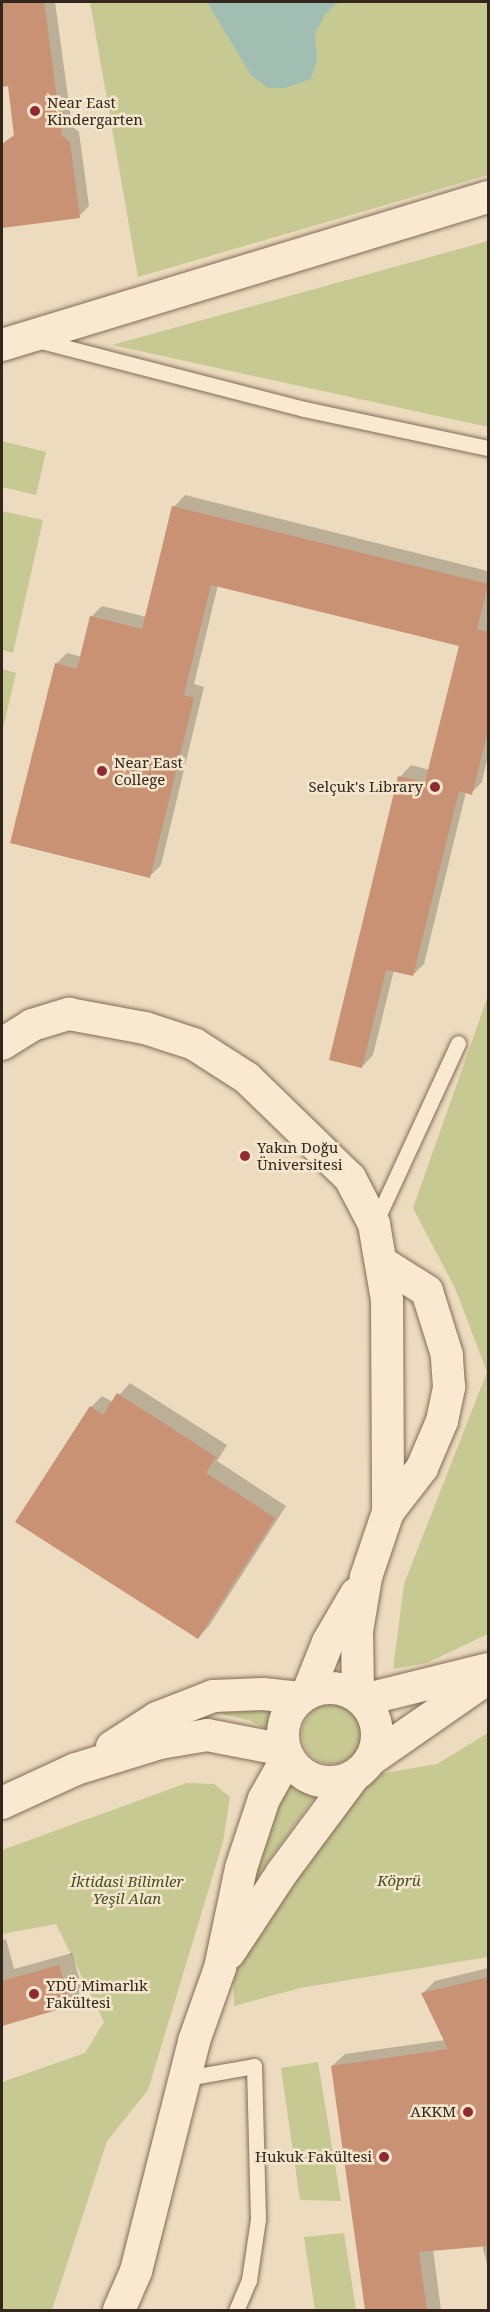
<!DOCTYPE html>
<meta charset="utf-8">
<style>
body{margin:0}
#map{position:relative;width:490px;height:2312px;overflow:hidden;background:#ecdbbe;font-family:"Noto Serif",serif}
div>[style]{position:absolute}
.green>*{inset:0;background:#c7c993}
.round{border-radius:50%}
.water>*{inset:0;background:#a1beb3}
.shadow>*{inset:0;background:#0003}
.building>*{inset:0;background:#ca9274}
.roads{filter:drop-shadow(0 0 2px #846c57) drop-shadow(0 0 2px #846c57)}
.lane>*{height:15px;margin:-7.5px;padding:0 7.5px;transform-origin:7.5px;border-radius:7.5px;background:#f8e9d0}
.street>*{height:32px;margin:-16px;padding:0 16px;transform-origin:16px;border-radius:16px;background:#f8e9d0}
.street>.ring{margin:-16px;padding:0;box-sizing:content-box;background:none;border:32px solid #f8e9d0;border-radius:50%}
.dots>*{width:16px;height:16px;translate:-50% -50%;box-sizing:border-box;border:3px solid #f4e6cd;border-radius:50%}
span{translate:-50% -50%;white-space:nowrap;text-align:center;line-height:1.15;-webkit-text-stroke:5px #f4e6cd;paint-order:stroke}
.poi-label{font-size:15px;color:#33261c}
.left{translate:0 -50%;text-align:left}
.right{translate:-100% -50%;text-align:right}
.park-label{font-size:15px;color:#474f23;font-style:italic}
.frame{position:absolute;inset:0;border:3px solid #33261c;pointer-events:none}
</style>
<div id="map">
<div class="green">
<div style="clip-path:polygon(90px 2px,488px 2px,488px 175px,138px 277px)"></div>
<div style="clip-path:polygon(488px 241px,488px 427px,112px 345px)"></div>
<div style="clip-path:polygon(2px 441px,46px 452px,36px 495px,2px 487px)"></div>
<div style="clip-path:polygon(2px 511px,43px 520px,13px 653px,2px 650px)"></div>
<div style="clip-path:polygon(2px 669px,16px 673px,2px 733px)"></div>
<div style="clip-path:polygon(488px 996px,488px 1634px,427px 1663px,393px 1669px,404px 1584px,487px 1372px,455px 1288px,413px 1208px)"></div>
<div style="clip-path:polygon(277px 1703px,268px 1730px,248px 1720px,201px 1709px)"></div>
<div class="round" style="left:302px;top:1704px;width:60px;height:60px"></div>
<div style="clip-path:polygon(488px 1733px,488px 1957px,300px 1988px,234px 2006px,233px 1966px,356px 1786px,372px 1775px,437px 1764px)"></div>
<div style="clip-path:polygon(284px 1780px,314px 1798px,257px 1877px,255px 1873px)"></div>
<div style="clip-path:polygon(187px 1783px,214px 1784px,230px 1797px,223px 1842px,148px 2090px,107px 2141px,52px 2310px,2px 2310px,2px 2082px,85px 2053px,104px 2022px,56px 1924px,2px 1934px,2px 1850px)"></div>
<div style="clip-path:polygon(318px 2062px,341px 2201px,300px 2200px,281px 2068px)"></div>
<div style="clip-path:polygon(344px 2233px,356px 2310px,315px 2310px,304px 2237px)"></div>
</div>
<div class="water">
<div style="clip-path:polygon(207px 2px,339px 2px,326px 13px,315px 33px,317px 59px,311px 79px,285px 88px,268px 88px,251px 75px)"></div>
</div>
<div class="shadow">
<div style="clip-path:polygon(2px 2px,55px 2px,72px 126px,79px 132px,89px 206px,79px 216px,2px 225px,2px 144px,15px 134px,9px 84px,2px 85px)"></div>
<div style="clip-path:polygon(185px 495px,488px 571px,488px 756px,482px 782px,471px 793px,466px 792px,424px 964px,413px 975px,394px 970px,373px 1055px,362px 1067px,400px 777px,411px 765px,430px 770px,460px 645px,218px 585px,194px 684px,204px 687px,161px 865px,150px 876px,56px 664px,67px 653px,82px 657px,91px 617px,102px 606px,147px 617px,174px 507px)"></div>
<div style="clip-path:polygon(130px 1383px,227px 1445px,217px 1461px,286px 1506px,209px 1626px,198px 1638px,91px 1407px,102px 1396px,113px 1402px)"></div>
<div style="clip-path:polygon(6px 1939px,14px 1969px,72px 1953px,83px 1991px,70px 2004px,2px 2024px,2px 1940px)"></div>
<div style="clip-path:polygon(488px 1968px,488px 2268px,482px 2245px,433px 2249px,441px 2310px,366px 2310px,332px 2066px,345px 2054px,445px 2040px,423px 1993px,435px 1981px)"></div>
</div>
<div class="building">
<div style="clip-path:polygon(2px 2px,44px 2px,62px 136px,70px 142px,80px 218px,2px 228px,2px 144px,14px 136px,8px 86px,2px 87px)"></div>
<div style="clip-path:polygon(172px 506px,488px 584px,477px 629px,489px 632px,489px 726px,472px 795px,459px 791px,413px 976px,386px 970px,362px 1068px,329px 1060px,398px 776px,425px 782px,459px 646px,211px 585px,184px 695px,194px 698px,150px 878px,10px 843px,55px 663px,77px 669px,90px 616px,142px 629px)"></div>
<div style="clip-path:polygon(117px 1393px,216px 1457px,206px 1473px,275px 1518px,198px 1639px,15px 1522px,90px 1406px,103px 1415px)"></div>
<div style="clip-path:polygon(59px 1965px,71px 2006px,2px 2026px,2px 1981px)"></div>
<div style="clip-path:polygon(489px 1977px,489px 2246px,419px 2252px,427px 2310px,365px 2310px,331px 2066px,448px 2049px,421px 1993px)"></div>
</div>
<div class="roads">
<div class="lane">
<div style="left:37px;top:340px;width:276px;rotate:14.5deg"></div>
<div style="left:304px;top:409px;width:188px;rotate:12deg"></div>
<div style="left:375px;top:1223px;width:198px;rotate:-65.2deg"></div>
<div style="left:186px;top:2078px;width:69px;rotate:-10deg"></div>
<div style="left:254px;top:2066px;width:153px;rotate:88.5deg"></div>
<div style="left:258px;top:2219px;width:62px;rotate:98.4deg"></div>
<div style="left:249px;top:2280px;width:33px;rotate:113deg"></div>
</div>
<div class="street">
<div style="left:2px;top:345px;width:508px;rotate:-16.94deg"></div>
<div style="left:2px;top:1044px;width:36px;rotate:-32deg"></div>
<div style="left:32px;top:1025px;width:39px;rotate:-17deg"></div>
<div style="left:69px;top:1014px;width:77px;rotate:10.4deg"></div>
<div style="left:145px;top:1028px;width:52px;rotate:18.1deg"></div>
<div style="left:194px;top:1044px;width:63px;rotate:32.7deg"></div>
<div style="left:247px;top:1078px;width:144px;rotate:44.2deg"></div>
<div style="left:350px;top:1178px;width:52px;rotate:62.4deg"></div>
<div style="left:374px;top:1224px;width:77px;rotate:80.3deg"></div>
<div style="left:387px;top:1300px;width:212px;rotate:89.7deg"></div>
<div class="ring" style="left:283px;top:1688px;width:62px;height:62px"></div>
<div style="left:308px;top:1692px;width:54px;rotate:-68.2deg"></div>
<div style="left:328px;top:1642px;width:56px;rotate:-59.7deg"></div>
<div style="left:358px;top:1695px;width:64px;rotate:-90.9deg"></div>
<div style="left:357px;top:1631px;width:55px;rotate:-80.5deg"></div>
<div style="left:366px;top:1577px;width:69px;rotate:-71.3deg"></div>
<div style="left:388px;top:1512px;width:56px;rotate:-52.3deg"></div>
<div style="left:422px;top:1468px;width:51px;rotate:-66.9deg"></div>
<div style="left:442px;top:1421px;width:35px;rotate:-78deg"></div>
<div style="left:449px;top:1387px;width:32px;rotate:-94deg"></div>
<div style="left:447px;top:1355px;width:67px;rotate:-107.4deg"></div>
<div style="left:427px;top:1291px;width:54px;rotate:-147.8deg"></div>
<div style="left:363px;top:1700px;width:129px;rotate:-13.9deg"></div>
<div style="left:112px;top:1747px;width:54px;rotate:-32.8deg"></div>
<div style="left:157px;top:1718px;width:60px;rotate:-21.4deg"></div>
<div style="left:213px;top:1696px;width:50px;rotate:-2.3deg"></div>
<div style="left:263px;top:1694px;width:38px;rotate:6deg"></div>
<div style="left:370px;top:1760px;width:144px;rotate:-34.8deg"></div>
<div style="left:2px;top:1803px;width:81px;rotate:-24.7deg"></div>
<div style="left:76px;top:1769px;width:88px;rotate:-17.2deg"></div>
<div style="left:160px;top:1743px;width:48px;rotate:-9.7deg"></div>
<div style="left:207px;top:1735px;width:79px;rotate:10.9deg"></div>
<div style="left:229px;top:1953px;width:95px;rotate:-56.6deg"></div>
<div style="left:281px;top:1874px;width:121px;rotate:-53.4deg"></div>
<div style="left:119px;top:2310px;width:43px;rotate:-66.4deg"></div>
<div style="left:136px;top:2271px;width:237px;rotate:-75.8deg"></div>
<div style="left:194px;top:2041px;width:77px;rotate:-70.4deg"></div>
<div style="left:220px;top:1968px;width:102px;rotate:-78.1deg"></div>
<div style="left:241px;top:1868px;width:73px;rotate:-71.6deg"></div>
<div style="left:264px;top:1799px;width:49px;rotate:-60.8deg"></div>
</div>
</div>
<div class="dots">
<div style="left:35px;top:111px;background:#912931"></div>
<div style="left:102px;top:771px;background:#912931"></div>
<div style="left:435px;top:787px;background:#912931"></div>
<div style="left:245px;top:1156px;background:#912931"></div>
<div style="left:34px;top:1994px;background:#912931"></div>
<div style="left:468px;top:2112px;background:#912931"></div>
<div style="left:384px;top:2157px;background:#912931"></div>
</div>
<div class="poi-label">
<span class="left" style="left:47px;top:111px">Near East<br>Kindergarten</span>
<span class="left" style="left:114px;top:771px">Near East<br>College</span>
<span class="right" style="left:423px;top:787px">Selçuk's Library</span>
<span class="left" style="left:257px;top:1156px">Yakın Doğu<br>Üniversitesi</span>
<span class="left" style="left:46px;top:1994px">YDÜ Mimarlık<br>Fakültesi</span>
<span class="right" style="left:456px;top:2112px">AKKM</span>
<span class="right" style="left:372px;top:2157px">Hukuk Fakültesi</span>
</div>
<div class="park-label">
<span style="left:127px;top:1890px">İktidasi Bilimler<br>Yeşil Alan</span>
<span style="left:399px;top:1881px">Köprü</span>
</div>
<div class="frame"></div>
</div>
